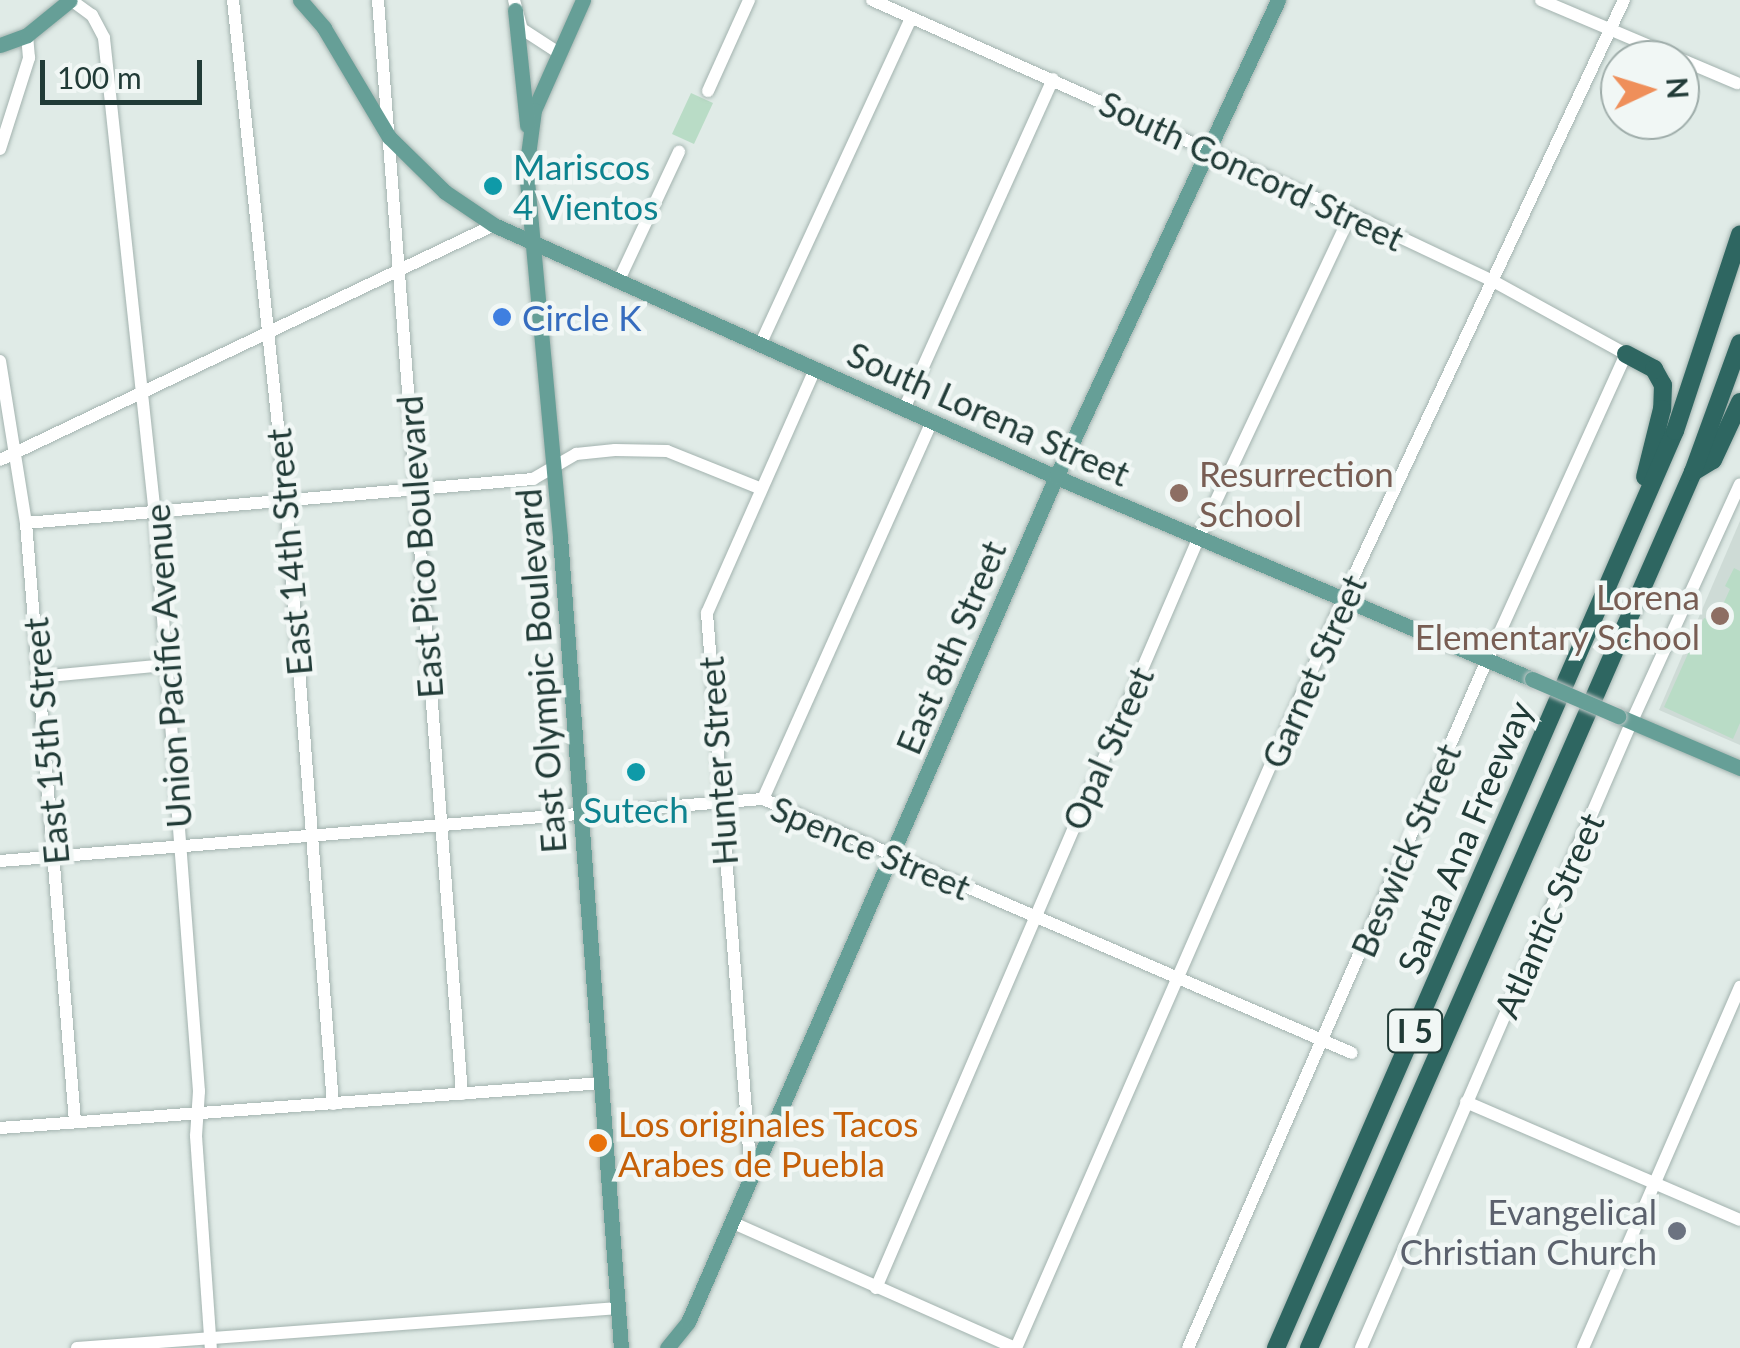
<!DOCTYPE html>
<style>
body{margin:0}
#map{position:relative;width:1740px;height:1348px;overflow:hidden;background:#e0ebe7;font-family:Lato,sans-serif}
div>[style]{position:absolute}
.built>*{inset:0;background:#cedbd6}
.green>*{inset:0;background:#b9dcc6}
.roads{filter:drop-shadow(0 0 2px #a3b3af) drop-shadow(0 0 2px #a3b3af)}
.minor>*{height:12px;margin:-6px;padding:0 6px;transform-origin:6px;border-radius:6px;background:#fff}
.major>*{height:15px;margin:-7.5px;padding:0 7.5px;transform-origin:7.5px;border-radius:7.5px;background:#669f97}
.highway>*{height:18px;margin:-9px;padding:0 9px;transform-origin:9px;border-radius:9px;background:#2e6661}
.bridges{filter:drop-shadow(0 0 2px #c1c8c7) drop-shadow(0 0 2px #c1c8c7)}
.major-bridge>*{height:15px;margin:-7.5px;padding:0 7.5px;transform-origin:7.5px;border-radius:7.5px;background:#669f97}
.dots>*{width:28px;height:28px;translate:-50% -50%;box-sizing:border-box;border:5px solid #f1f7f5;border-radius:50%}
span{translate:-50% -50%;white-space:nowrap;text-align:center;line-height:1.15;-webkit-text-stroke:9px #f1f7f5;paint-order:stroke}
.shield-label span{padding:2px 8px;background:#f1f7f5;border:2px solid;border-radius:8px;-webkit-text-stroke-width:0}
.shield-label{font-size:32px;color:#213b37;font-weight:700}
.culture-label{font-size:35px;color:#0d838f}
.left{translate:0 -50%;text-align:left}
.street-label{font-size:35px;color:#213b37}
.shop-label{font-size:35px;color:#366cbe}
.education-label{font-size:35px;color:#785e54}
.right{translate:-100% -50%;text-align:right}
.food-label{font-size:35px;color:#c56008}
.worship-label{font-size:35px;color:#5b616d}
.north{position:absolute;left:1600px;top:40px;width:100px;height:100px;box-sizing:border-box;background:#f1f7f5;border:2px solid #9eaca9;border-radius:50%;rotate:86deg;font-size:28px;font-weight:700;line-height:40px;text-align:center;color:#213b37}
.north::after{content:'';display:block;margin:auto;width:35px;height:45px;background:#ef8f5a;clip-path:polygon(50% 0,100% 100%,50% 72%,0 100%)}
.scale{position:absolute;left:40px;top:60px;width:162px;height:45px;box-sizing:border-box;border:5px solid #213b37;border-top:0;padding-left:12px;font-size:30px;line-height:35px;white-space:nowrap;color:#213b37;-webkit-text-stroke:8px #f1f7f5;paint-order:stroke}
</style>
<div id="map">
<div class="built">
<div style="clip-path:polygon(1740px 521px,1740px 745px,1659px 710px)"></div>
</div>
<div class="green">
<div style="clip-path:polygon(691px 93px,713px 103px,694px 144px,672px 134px)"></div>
<div style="clip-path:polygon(1734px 568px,1740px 571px,1740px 723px,1733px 739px,1664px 707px,1704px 618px,1715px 622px,1730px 589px,1725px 586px)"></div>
</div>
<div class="roads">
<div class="minor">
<div style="left:71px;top:0;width:26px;rotate:36deg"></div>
<div style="left:92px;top:15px;width:26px;rotate:62deg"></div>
<div style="left:104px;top:38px;width:478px;rotate:83.9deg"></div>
<div style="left:155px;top:513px;width:580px;rotate:85.65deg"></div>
<div style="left:199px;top:1091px;width:45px;rotate:93.8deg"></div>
<div style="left:196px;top:1136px;width:213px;rotate:86deg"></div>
<div style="left:233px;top:0;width:505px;rotate:83.97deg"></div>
<div style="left:286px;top:502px;width:604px;rotate:85.54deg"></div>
<div style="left:378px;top:0;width:1097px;rotate:85.61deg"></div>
<div style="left:514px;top:0;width:30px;rotate:75deg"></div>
<div style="left:522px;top:29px;width:44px;rotate:33deg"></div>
<div style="left:872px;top:0;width:525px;rotate:24.07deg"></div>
<div style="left:1351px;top:214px;width:157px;rotate:25.3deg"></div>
<div style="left:1493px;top:281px;width:152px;rotate:28.8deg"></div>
<div style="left:1626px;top:354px;width:336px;rotate:114.4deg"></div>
<div style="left:1487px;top:660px;width:750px;rotate:113.49deg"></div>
<div style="left:1541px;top:0;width:213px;rotate:23deg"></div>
<div style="left:708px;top:91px;width:100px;rotate:-65.7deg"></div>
<div style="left:0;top:149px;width:96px;rotate:-72.3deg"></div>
<div style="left:29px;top:58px;width:23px;rotate:-95deg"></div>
<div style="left:618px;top:282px;width:144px;rotate:-64.9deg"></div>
<div style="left:760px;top:345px;width:360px;rotate:-65.2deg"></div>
<div style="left:0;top:361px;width:164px;rotate:80.9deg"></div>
<div style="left:26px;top:523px;width:601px;rotate:85.32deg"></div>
<div style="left:904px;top:409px;width:362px;rotate:-65.7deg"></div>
<div style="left:0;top:460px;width:547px;rotate:-25.44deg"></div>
<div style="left:26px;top:523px;width:509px;rotate:-4.96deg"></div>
<div style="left:533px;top:479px;width:50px;rotate:-30.2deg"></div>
<div style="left:576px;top:454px;width:39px;rotate:-6deg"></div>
<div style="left:615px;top:450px;width:52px;rotate:1.1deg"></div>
<div style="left:667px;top:451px;width:99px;rotate:21.9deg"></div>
<div style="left:39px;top:677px;width:128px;rotate:-5.4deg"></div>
<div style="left:763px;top:799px;width:414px;rotate:-65.9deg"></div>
<div style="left:0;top:861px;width:766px;rotate:-4.65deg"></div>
<div style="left:763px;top:799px;width:641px;rotate:23.33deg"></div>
<div style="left:1466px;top:1102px;width:298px;rotate:23.3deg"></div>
<div style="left:0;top:1128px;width:604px;rotate:-4.27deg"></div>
<div style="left:751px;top:1175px;width:564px;rotate:-94.48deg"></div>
<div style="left:707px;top:613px;width:267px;rotate:-66.1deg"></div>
<div style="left:731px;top:1222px;width:311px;rotate:23.9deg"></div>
<div style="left:876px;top:1288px;width:818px;rotate:-66.73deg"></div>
<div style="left:1199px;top:537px;width:357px;rotate:-64.8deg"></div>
<div style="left:77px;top:1348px;width:543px;rotate:-4.22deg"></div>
<div style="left:1016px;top:1348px;width:817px;rotate:-66.41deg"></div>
<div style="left:1343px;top:599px;width:662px;rotate:-64.87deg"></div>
<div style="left:1361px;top:1348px;width:683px;rotate:-66.63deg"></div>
<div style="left:1632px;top:721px;width:260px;rotate:-65.5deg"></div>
<div style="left:1583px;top:1348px;width:394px;rotate:-66.5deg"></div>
</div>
<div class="major">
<div style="left:300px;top:0;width:37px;rotate:49deg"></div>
<div style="left:324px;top:28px;width:127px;rotate:59.2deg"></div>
<div style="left:389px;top:137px;width:78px;rotate:44.5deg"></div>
<div style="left:445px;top:192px;width:59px;rotate:34deg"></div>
<div style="left:494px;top:225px;width:616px;rotate:24.15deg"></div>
<div style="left:1056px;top:477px;width:517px;rotate:22.99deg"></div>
<div style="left:583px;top:0;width:120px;rotate:114deg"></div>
<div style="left:534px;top:110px;width:61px;rotate:97.6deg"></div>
<div style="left:526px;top:170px;width:369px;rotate:84.7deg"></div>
<div style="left:560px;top:537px;width:813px;rotate:85.7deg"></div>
<div style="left:515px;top:10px;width:116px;rotate:84deg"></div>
<div style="left:0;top:45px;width:29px;rotate:-20deg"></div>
<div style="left:27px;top:35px;width:55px;rotate:-39.1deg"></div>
<div style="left:1618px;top:716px;width:133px;rotate:23.1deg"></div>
<div style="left:667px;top:1348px;width:33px;rotate:-51deg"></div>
<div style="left:688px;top:1322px;width:922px;rotate:-66.47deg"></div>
<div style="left:1056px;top:477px;width:526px;rotate:-65.04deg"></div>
</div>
<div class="highway">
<div style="left:1626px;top:354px;width:32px;rotate:28deg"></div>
<div style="left:1654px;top:369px;width:18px;rotate:61deg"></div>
<div style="left:1663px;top:385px;width:24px;rotate:92deg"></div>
<div style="left:1662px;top:409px;width:70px;rotate:104deg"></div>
<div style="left:1693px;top:472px;width:23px;rotate:-31deg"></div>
<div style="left:1713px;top:460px;width:64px;rotate:-65deg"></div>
<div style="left:1276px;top:1348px;width:1000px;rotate:-66.49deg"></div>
<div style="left:1675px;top:431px;width:207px;rotate:-71.7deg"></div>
<div style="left:1309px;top:1348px;width:956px;rotate:-66.33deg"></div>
<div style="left:1693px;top:472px;width:137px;rotate:-70deg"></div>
</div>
</div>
<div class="bridges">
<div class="major-bridge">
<div style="left:1532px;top:679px;width:94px;rotate:23.3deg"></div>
</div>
</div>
<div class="dots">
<div style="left:493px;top:186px;background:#0f9aa8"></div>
<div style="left:502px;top:317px;background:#3f7fe0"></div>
<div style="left:1179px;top:493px;background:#8d6e63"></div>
<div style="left:1720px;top:616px;background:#8d6e63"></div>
<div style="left:636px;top:772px;background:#0f9aa8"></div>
<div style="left:598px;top:1143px;background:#e8710a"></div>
<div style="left:1677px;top:1231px;background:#6b7280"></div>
</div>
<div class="shield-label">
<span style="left:1415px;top:1031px">I 5</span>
</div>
<div class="culture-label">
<span class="left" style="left:513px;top:186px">Mariscos<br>4 Vientos</span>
<span style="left:636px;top:809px">Sutech</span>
</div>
<div class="street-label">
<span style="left:1252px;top:170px;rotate:25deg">South Concord Street</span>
<span style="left:989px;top:413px;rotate:24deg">South Lorena Street</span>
<span style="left:419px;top:547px;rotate:-94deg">East Pico Boulevard</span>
<span style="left:288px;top:552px;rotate:-95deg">East 14th Street</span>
<span style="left:950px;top:647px;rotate:-67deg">East 8th Street</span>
<span style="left:167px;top:666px;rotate:-94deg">Union Pacific Avenue</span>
<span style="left:540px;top:671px;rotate:-94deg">East Olympic Boulevard</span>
<span style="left:1313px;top:671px;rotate:-66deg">Garnet Street</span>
<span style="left:45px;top:741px;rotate:-95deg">East 15th Street</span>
<span style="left:1107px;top:748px;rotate:-66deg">Opal Street</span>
<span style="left:717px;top:761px;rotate:-94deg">Hunter Street</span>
<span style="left:1464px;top:837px;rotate:-67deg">Santa Ana Freeway</span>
<span style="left:871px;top:847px;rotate:23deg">Spence Street</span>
<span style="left:1405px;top:850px;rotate:-67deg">Beswick Street</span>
<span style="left:1548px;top:915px;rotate:-66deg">Atlantic Street</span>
</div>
<div class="shop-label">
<span class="left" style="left:522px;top:317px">Circle K</span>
</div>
<div class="education-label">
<span class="left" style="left:1199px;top:493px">Resurrection<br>School</span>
<span class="right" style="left:1700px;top:616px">Lorena<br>Elementary School</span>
</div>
<div class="food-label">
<span class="left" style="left:618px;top:1143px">Los originales Tacos<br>Arabes de Puebla</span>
</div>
<div class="worship-label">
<span class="right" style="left:1657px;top:1231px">Evangelical<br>Christian Church</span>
</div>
<div class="north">N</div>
<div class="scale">100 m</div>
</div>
